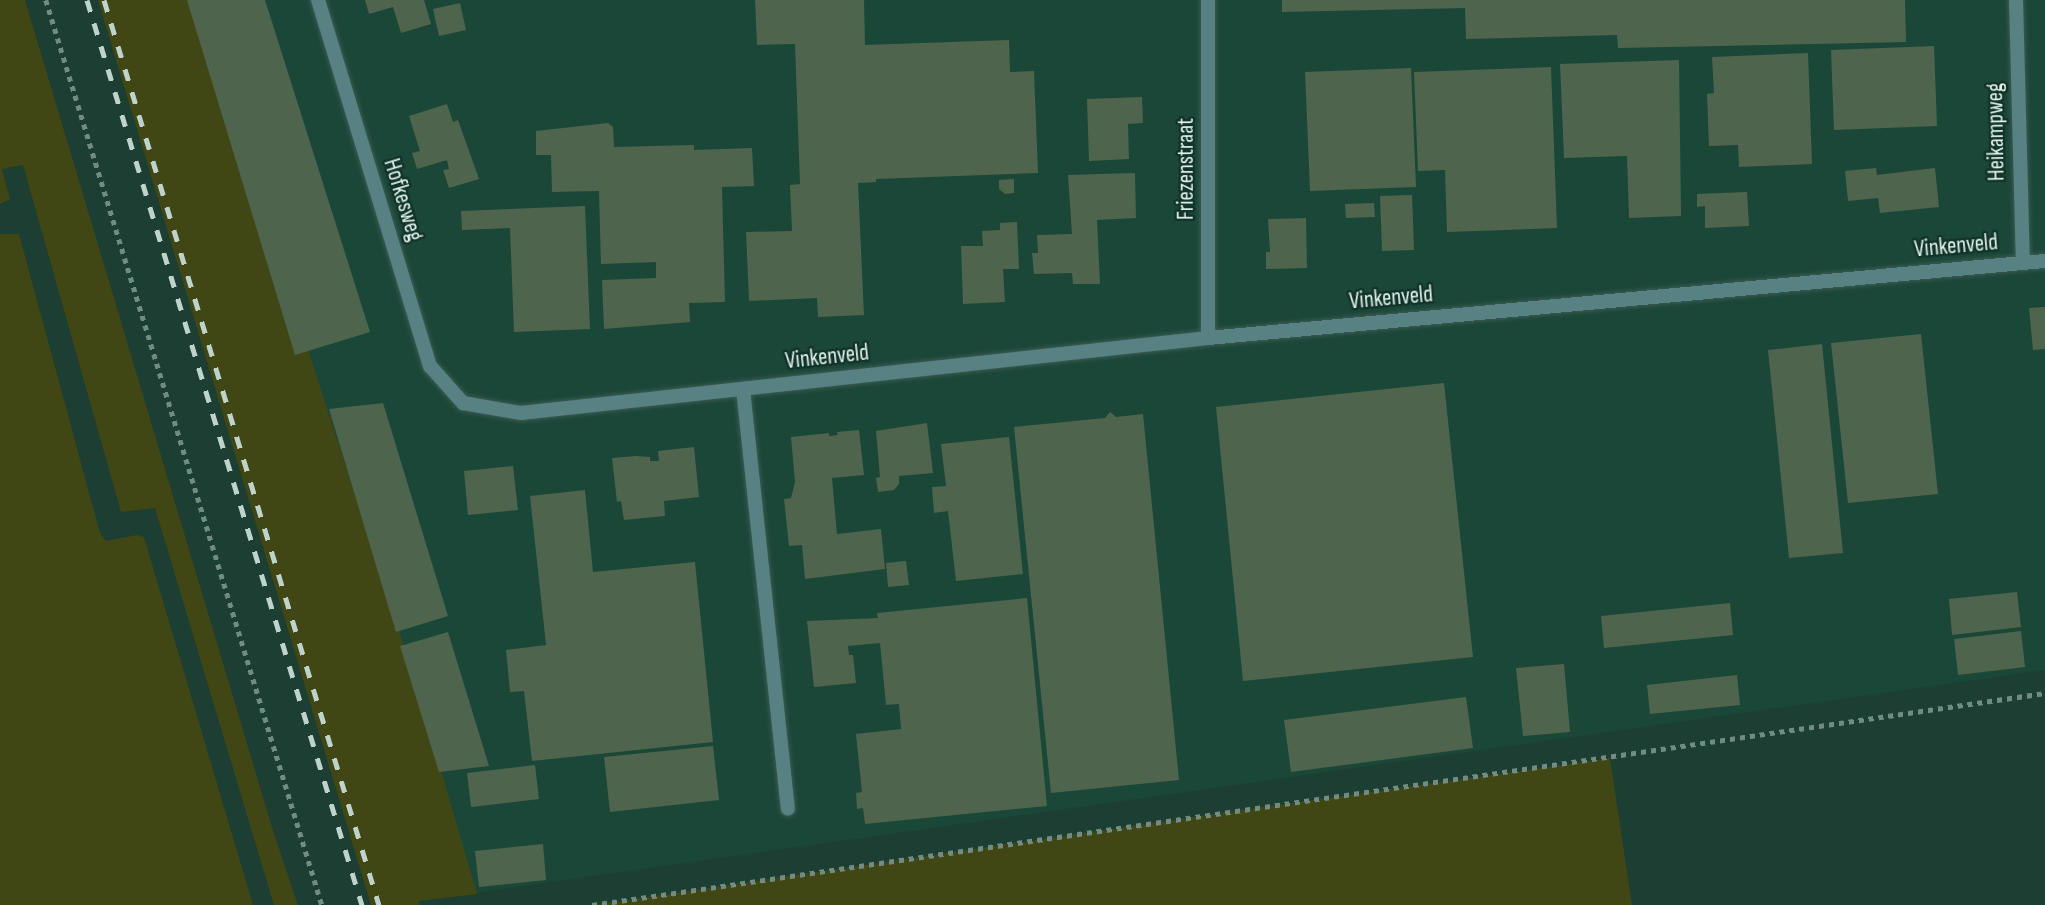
<!DOCTYPE html>
<style>
body{margin:0}
#map{position:relative;width:2045px;height:905px;overflow:hidden;background:#1c3e33;font-family:"Sofia Sans Condensed",sans-serif}
div>[style]{position:absolute}
.built>*{inset:0;background:#1b4739}
.green>*{inset:0;background:#414615}
.building>*{inset:0;background:#4f644d}
.path>*{height:4.5px;margin-top:-2.25px;transform-origin:0;background:repeating-linear-gradient(90deg,#718c83 0 5px,transparent 0 10px)}
.roads{filter:drop-shadow(0 0 2px #3b5b50) drop-shadow(0 0 2px #3b5b50)}
.minor>*{height:14px;margin:-7px;padding:0 7px;transform-origin:7px;border-radius:7px;background:#578182}
.rail>*{height:5px;margin-top:-2.5px;transform-origin:0;background:repeating-linear-gradient(90deg,#bed3cb 0 12px,transparent 0 24px)}
span{translate:-50% -50%;white-space:nowrap;text-align:center;line-height:1.15;-webkit-text-stroke:5px #113329;paint-order:stroke}
.street-label{font-size:23px;color:#e0f2eb}
</style>
<div id="map">
<div class="built">
<div style="clip-path:polygon(182px 0,2045px 0,2045px 670px,452px 896px)"></div>
</div>
<div class="green">
<div style="clip-path:polygon(0 0,25px 0,271px 824px,298px 905px,274px 905px,155px 508px,121px 512px,23px 165px,2px 169px,10px 199px,0 204px)"></div>
<div style="clip-path:polygon(98px 0,195px 0,413px 674px,477px 894px,419px 901px,419px 905px,371px 905px)"></div>
<div style="clip-path:polygon(0 234px,19px 234px,100px 533px,106px 541px,137px 535px,144px 537px,253px 905px,0 905px)"></div>
<div style="clip-path:polygon(1610px 758px,1632px 905px,592px 905px,1193px 817px)"></div>
</div>
<div class="building">
<div style="clip-path:polygon(187px 0,265px 0,370px 332px,295px 355px)"></div>
<div style="clip-path:polygon(365px 0,424px 0,431px 24px,401px 33px,393px 7px,369px 14px)"></div>
<div style="clip-path:polygon(755px 0,864px 0,865px 45px,1009px 40px,1010px 72px,1034px 71px,1038px 173px,876px 179px,876px 182px,858px 183px,864px 315px,818px 317px,817px 298px,749px 301px,746px 232px,792px 231px,790px 185px,800px 184px,795px 44px,757px 45px)"></div>
<div style="clip-path:polygon(1282px 0,1905px 0,1906px 42px,1618px 48px,1617px 35px,1466px 39px,1465px 8px,1282px 12px)"></div>
<div style="clip-path:polygon(460px 3px,466px 30px,439px 36px,433px 9px)"></div>
<div style="clip-path:polygon(1934px 46px,1937px 126px,1834px 130px,1831px 50px)"></div>
<div style="clip-path:polygon(1808px 53px,1812px 164px,1739px 167px,1738px 145px,1709px 146px,1707px 94px,1714px 93px,1712px 57px)"></div>
<div style="clip-path:polygon(1679px 60px,1681px 216px,1629px 218px,1627px 156px,1564px 158px,1560px 64px)"></div>
<div style="clip-path:polygon(1551px 67px,1557px 228px,1447px 232px,1445px 170px,1418px 171px,1414px 72px)"></div>
<div style="clip-path:polygon(1411px 68px,1416px 187px,1310px 191px,1305px 72px)"></div>
<div style="clip-path:polygon(1142px 97px,1143px 123px,1128px 124px,1129px 159px,1089px 161px,1087px 99px)"></div>
<div style="clip-path:polygon(447px 104px,453px 122px,458px 120px,479px 179px,449px 188px,443px 170px,449px 169px,447px 160px,417px 169px,412px 153px,420px 151px,409px 116px)"></div>
<div style="clip-path:polygon(608px 123px,613px 127px,614px 147px,694px 145px,694px 150px,752px 148px,754px 186px,722px 187px,725px 302px,689px 303px,690px 322px,604px 329px,602px 280px,656px 278px,656px 262px,601px 264px,599px 191px,552px 192px,551px 155px,536px 155px,536px 131px)"></div>
<div style="clip-path:polygon(1876px 168px,1877px 175px,1935px 168px,1939px 207px,1880px 213px,1878px 198px,1848px 201px,1845px 171px)"></div>
<div style="clip-path:polygon(1135px 173px,1136px 218px,1097px 220px,1100px 284px,1073px 284px,1072px 273px,1034px 274px,1032px 253px,1038px 253px,1037px 235px,1072px 234px,1068px 175px)"></div>
<div style="clip-path:polygon(1014px 179px,1014px 193px,1005px 194px,999px 189px,999px 180px)"></div>
<div style="clip-path:polygon(1747px 192px,1749px 226px,1705px 228px,1705px 206px,1697px 207px,1697px 194px)"></div>
<div style="clip-path:polygon(1412px 195px,1414px 250px,1382px 251px,1380px 196px)"></div>
<div style="clip-path:polygon(1374px 203px,1375px 217px,1346px 218px,1345px 204px)"></div>
<div style="clip-path:polygon(585px 206px,590px 329px,514px 332px,510px 228px,462px 230px,461px 211px)"></div>
<div style="clip-path:polygon(1306px 218px,1307px 268px,1266px 269px,1266px 252px,1270px 252px,1268px 219px)"></div>
<div style="clip-path:polygon(1017px 222px,1019px 269px,1003px 269px,1005px 302px,963px 304px,961px 246px,983px 246px,982px 231px,1000px 230px,1000px 223px)"></div>
<div style="clip-path:polygon(2045px 307px,2045px 349px,2033px 350px,2029px 308px)"></div>
<div style="clip-path:polygon(1921px 334px,1938px 494px,1848px 503px,1831px 343px)"></div>
<div style="clip-path:polygon(1822px 344px,1843px 553px,1789px 558px,1768px 350px)"></div>
<div style="clip-path:polygon(1444px 383px,1473px 657px,1243px 681px,1216px 407px)"></div>
<div style="clip-path:polygon(383px 403px,448px 616px,396px 632px,329px 409px)"></div>
<div style="clip-path:polygon(1110px 412px,1116px 417px,1143px 414px,1179px 780px,1051px 793px,1014px 427px,1105px 418px)"></div>
<div style="clip-path:polygon(927px 423px,933px 473px,899px 476px,899px 484px,894px 490px,878px 492px,876px 478px,880px 477px,876px 431px)"></div>
<div style="clip-path:polygon(859px 430px,864px 475px,832px 478px,837px 534px,881px 529px,885px 569px,805px 579px,802px 545px,789px 546px,784px 499px,791px 498px,795px 482px,791px 437px,829px 433px,829px 436px,838px 435px,837px 432px)"></div>
<div style="clip-path:polygon(1009px 437px,1023px 574px,956px 581px,948px 511px,934px 513px,932px 487px,946px 486px,941px 444px)"></div>
<div style="clip-path:polygon(694px 447px,699px 497px,664px 501px,665px 516px,624px 520px,621px 501px,617px 502px,612px 458px,636px 456px,650px 457px,650px 461px,659px 461px,658px 451px)"></div>
<div style="clip-path:polygon(513px 466px,518px 510px,468px 515px,464px 471px)"></div>
<div style="clip-path:polygon(585px 490px,593px 572px,695px 562px,713px 742px,532px 761px,524px 691px,510px 692px,506px 650px,546px 645px,530px 496px)"></div>
<div style="clip-path:polygon(906px 561px,909px 585px,888px 587px,886px 563px)"></div>
<div style="clip-path:polygon(2017px 592px,2021px 627px,1952px 635px,1949px 599px)"></div>
<div style="clip-path:polygon(1027px 598px,1047px 806px,865px 824px,863px 808px,857px 809px,856px 793px,862px 792px,856px 734px,901px 729px,899px 704px,886px 705px,880px 643px,848px 646px,849px 655px,853px 655px,856px 683px,814px 687px,807px 621px,878px 618px,877px 613px)"></div>
<div style="clip-path:polygon(1730px 603px,1733px 635px,1604px 648px,1601px 616px)"></div>
<div style="clip-path:polygon(2021px 631px,2025px 667px,1958px 675px,1954px 639px)"></div>
<div style="clip-path:polygon(448px 632px,489px 766px,439px 772px,400px 646px)"></div>
<div style="clip-path:polygon(1564px 664px,1570px 732px,1523px 736px,1516px 668px)"></div>
<div style="clip-path:polygon(1737px 675px,1740px 705px,1650px 714px,1647px 685px)"></div>
<div style="clip-path:polygon(1466px 697px,1473px 748px,1291px 772px,1284px 720px)"></div>
<div style="clip-path:polygon(713px 746px,719px 800px,610px 812px,604px 757px)"></div>
<div style="clip-path:polygon(535px 765px,539px 799px,471px 807px,467px 773px)"></div>
<div style="clip-path:polygon(543px 844px,546px 880px,479px 887px,475px 851px)"></div>
</div>
<div class="path">
<div style="left:46px;top:0;width:946px;rotate:73.04deg"></div>
<div style="left:592px;top:905px;width:1468px;rotate:-8.3deg"></div>
</div>
<div class="roads">
<div class="minor">
<div style="left:318px;top:0;width:383px;rotate:73deg"></div>
<div style="left:430px;top:366px;width:50px;rotate:48.3deg"></div>
<div style="left:463px;top:403px;width:59px;rotate:9.8deg"></div>
<div style="left:521px;top:413px;width:691px;rotate:-6.23deg"></div>
<div style="left:1208px;top:338px;width:841px;rotate:-5.26deg"></div>
<div style="left:2016px;top:0;width:263px;rotate:88.5deg"></div>
<div style="left:1208px;top:338px;width:338px;rotate:-90deg"></div>
<div style="left:743px;top:389px;width:422px;rotate:83.9deg"></div>
</div>
</div>
<div class="rail">
<div style="left:87px;top:0;width:946px;rotate:73.1deg"></div>
<div style="left:104px;top:0;width:946px;rotate:73.1deg"></div>
</div>
<div class="street-label">
<span style="left:1996px;top:132px;rotate:-91deg">Heikampweg</span>
<span style="left:1186px;top:169px;rotate:-90deg">Friezenstraat</span>
<span style="left:403px;top:200px;rotate:73deg">Hofkesweg</span>
<span style="left:1956px;top:246px;rotate:-5deg">Vinkenveld</span>
<span style="left:1391px;top:298px;rotate:-5deg">Vinkenveld</span>
<span style="left:827px;top:357px;rotate:-6deg">Vinkenveld</span>
</div>
</div>
